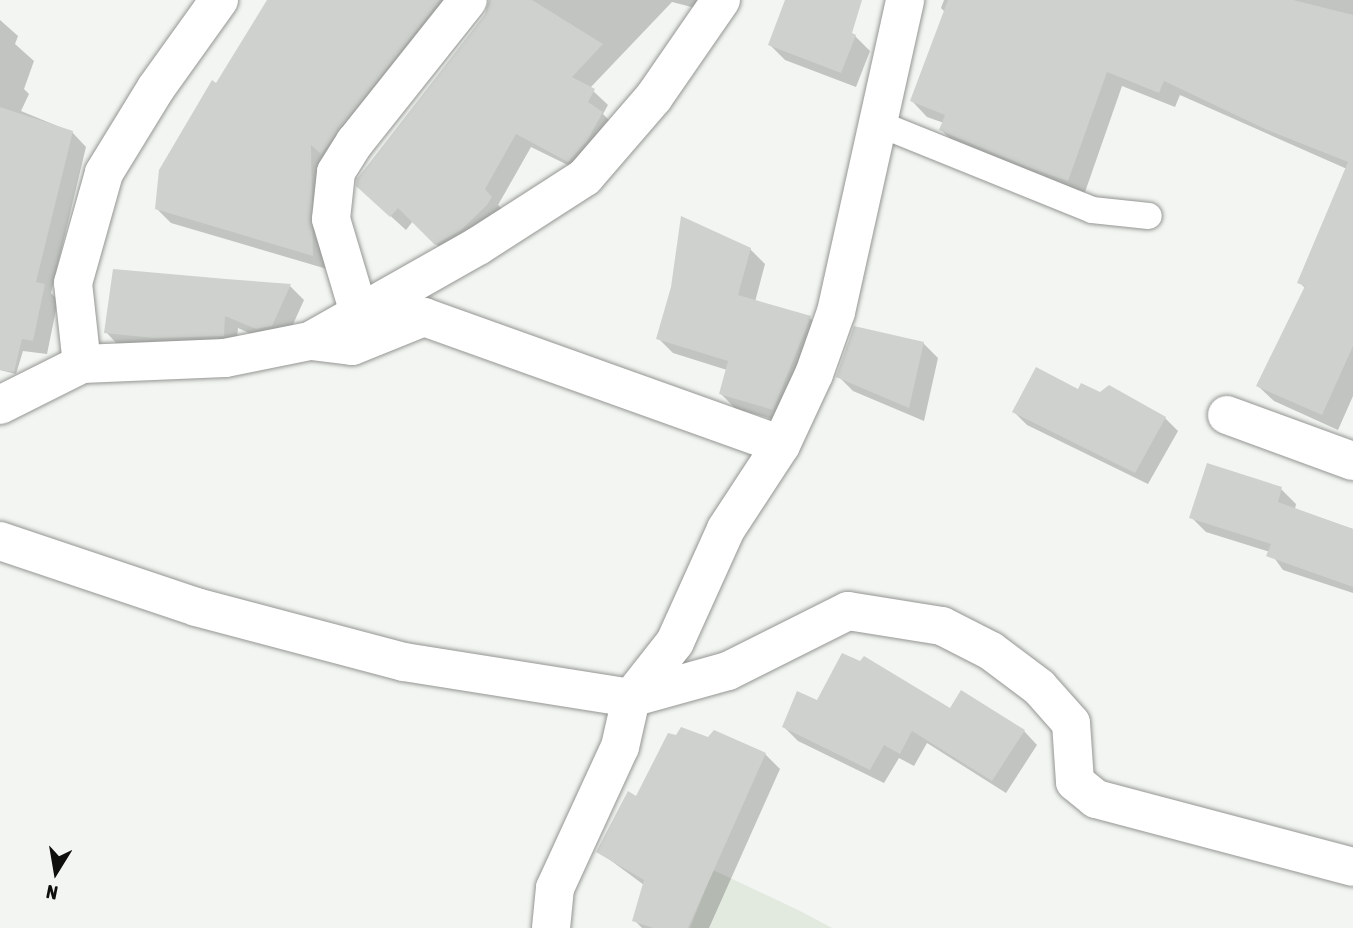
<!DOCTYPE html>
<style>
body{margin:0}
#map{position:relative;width:1353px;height:928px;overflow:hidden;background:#f2f5f1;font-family:"Asap Condensed",sans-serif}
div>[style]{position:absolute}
.built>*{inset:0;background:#e2e9df}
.shadow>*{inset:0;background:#0003}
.building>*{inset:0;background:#ced1cd}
.roads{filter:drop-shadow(0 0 2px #949693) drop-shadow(0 0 2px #949693)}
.lane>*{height:26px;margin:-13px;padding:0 13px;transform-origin:13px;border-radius:13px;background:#fff}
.street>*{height:38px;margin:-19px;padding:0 19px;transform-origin:19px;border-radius:19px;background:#fff}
span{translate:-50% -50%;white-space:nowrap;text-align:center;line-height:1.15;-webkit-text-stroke:5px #f2f5f1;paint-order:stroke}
.north{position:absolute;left:21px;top:837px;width:70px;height:70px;-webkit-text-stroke:5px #f2f5f1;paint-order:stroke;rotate:191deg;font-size:19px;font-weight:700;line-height:28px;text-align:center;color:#0f0f0e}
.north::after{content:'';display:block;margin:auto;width:24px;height:32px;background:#0f0f0e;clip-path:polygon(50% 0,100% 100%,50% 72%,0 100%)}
</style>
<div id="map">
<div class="built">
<div style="clip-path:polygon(713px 870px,800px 911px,832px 928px,690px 928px)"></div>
</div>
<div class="shadow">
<div style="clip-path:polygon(269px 0,467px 0,337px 167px,327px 269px,171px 223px,157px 209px,217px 86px)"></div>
<div style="clip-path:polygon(489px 0,716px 0,711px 12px,672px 2px,590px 88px,608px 105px,603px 114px,616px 127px,586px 174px,531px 147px,498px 205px,506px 213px,451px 259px,413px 221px,406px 230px,373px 200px,487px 14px)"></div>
<div style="clip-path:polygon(944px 0,1353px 0,1353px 396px,1338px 430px,1274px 401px,1258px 386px,1305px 288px,1299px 282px,1347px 169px,1180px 95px,1175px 107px,1122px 86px,1084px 195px,957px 145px,941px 130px,944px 123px,927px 117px,912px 101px,945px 12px,941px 8px)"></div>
<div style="clip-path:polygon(0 20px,18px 36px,15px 44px,34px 61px,24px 89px,29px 94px,21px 111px,72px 132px,86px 147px,51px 293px,58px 300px,47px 354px,23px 351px,16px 374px,0 370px)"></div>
<div style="clip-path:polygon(855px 36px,870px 51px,856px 87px,785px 60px,770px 45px)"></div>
<div style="clip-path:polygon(750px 249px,765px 264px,755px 302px,810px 318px,825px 332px,788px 423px,736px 409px,721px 394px,727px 370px,673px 353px,658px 338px)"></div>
<div style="clip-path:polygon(290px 286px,304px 300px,286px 340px,271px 343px,238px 328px,236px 349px,119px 346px,106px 332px)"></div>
<div style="clip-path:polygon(923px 343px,938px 358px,924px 421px,853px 391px,838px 376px)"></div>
<div style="clip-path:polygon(1079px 392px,1165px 418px,1178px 431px,1148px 484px,1027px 425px,1014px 412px)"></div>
<div style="clip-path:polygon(1281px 489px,1296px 504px,1295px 509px,1353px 529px,1353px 593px,1283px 570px,1270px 552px,1206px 532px,1191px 517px)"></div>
<div style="clip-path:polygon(818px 702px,951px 710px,1024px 731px,1037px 745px,1006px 793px,927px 743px,914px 766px,899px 758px,884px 783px,798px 741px,784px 727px)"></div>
<div style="clip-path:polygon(709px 740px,765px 754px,780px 769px,709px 928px,642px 928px,634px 920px,644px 885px,598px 851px,637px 798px)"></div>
</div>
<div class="building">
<div style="clip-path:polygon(267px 0,440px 0,321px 154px,311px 145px,313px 256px,155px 209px,159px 170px,212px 80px,216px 83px)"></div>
<div style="clip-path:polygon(489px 0,532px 0,603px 44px,572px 77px,595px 89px,588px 102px,603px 112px,587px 141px,568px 162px,516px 134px,485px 189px,492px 197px,487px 205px,461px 230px,435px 245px,398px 208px,390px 217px,356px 186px,357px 179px,485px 14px)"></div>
<div style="clip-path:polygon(785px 0,862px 0,852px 33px,856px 35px,841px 73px,768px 45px)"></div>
<div style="clip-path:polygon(948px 0,1293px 0,1353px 15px,1353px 346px,1322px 415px,1256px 386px,1305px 286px,1297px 283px,1348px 162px,1265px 129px,1164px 81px,1159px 93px,1107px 72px,1068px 181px,1025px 166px,939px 130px,945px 115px,910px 101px)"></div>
<div style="clip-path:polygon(0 107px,73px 131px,36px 282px,45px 284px,33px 341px,22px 339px,14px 372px,0 370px)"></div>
<div style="clip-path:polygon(681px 216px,751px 248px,738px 295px,811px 316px,773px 410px,719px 394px,728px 361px,656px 339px,671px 287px)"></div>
<div style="clip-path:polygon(113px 269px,226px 279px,291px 284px,272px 326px,256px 329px,225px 316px,224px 336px,154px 338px,104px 333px)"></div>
<div style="clip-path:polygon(854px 326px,924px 342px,909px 408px,836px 377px)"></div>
<div style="clip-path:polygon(1036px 367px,1078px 389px,1081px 383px,1100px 392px,1109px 385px,1166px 417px,1135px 473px,1012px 412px)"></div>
<div style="clip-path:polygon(1207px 463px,1282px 487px,1278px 502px,1353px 529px,1353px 587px,1266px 556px,1271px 544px,1189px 518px)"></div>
<div style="clip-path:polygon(842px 653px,860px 661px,864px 656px,950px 708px,961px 690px,1025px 730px,992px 781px,912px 731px,900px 754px,884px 745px,870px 770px,782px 727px,797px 691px,817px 700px)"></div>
<div style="clip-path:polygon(681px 727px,708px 737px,714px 730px,766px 753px,688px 928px,653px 928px,632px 921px,644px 880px,596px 852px,628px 791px,636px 796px,668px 733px,676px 735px)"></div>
</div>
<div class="roads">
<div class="lane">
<div style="left:877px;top:123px;width:232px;rotate:22deg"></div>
<div style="left:1092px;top:210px;width:57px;rotate:6deg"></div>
</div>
<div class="street">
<div style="left:219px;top:0;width:108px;rotate:125.6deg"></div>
<div style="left:156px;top:88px;width:100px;rotate:121.5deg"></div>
<div style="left:104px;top:173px;width:114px;rotate:105.7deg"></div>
<div style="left:73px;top:283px;width:81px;rotate:83.7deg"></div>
<div style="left:82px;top:364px;width:143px;rotate:-2.4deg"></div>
<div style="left:225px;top:358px;width:87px;rotate:-11.3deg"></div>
<div style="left:310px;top:341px;width:193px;rotate:-29.5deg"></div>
<div style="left:478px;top:246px;width:127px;rotate:-32.8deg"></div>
<div style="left:585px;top:177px;width:106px;rotate:-49.2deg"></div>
<div style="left:654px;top:97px;width:118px;rotate:-55.4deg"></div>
<div style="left:359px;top:313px;width:98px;rotate:-106.6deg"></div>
<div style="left:331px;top:219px;width:47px;rotate:-83.9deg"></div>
<div style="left:336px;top:172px;width:36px;rotate:-58deg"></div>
<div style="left:355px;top:142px;width:181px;rotate:-51.5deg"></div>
<div style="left:311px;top:341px;width:41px;rotate:7deg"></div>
<div style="left:352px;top:346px;width:78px;rotate:-21.9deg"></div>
<div style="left:424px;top:317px;width:379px;rotate:19.7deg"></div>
<div style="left:0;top:405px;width:92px;rotate:-26.6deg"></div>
<div style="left:1227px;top:415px;width:134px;rotate:20.1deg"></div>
<div style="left:0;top:541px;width:207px;rotate:18.6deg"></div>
<div style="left:196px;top:607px;width:215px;rotate:14.8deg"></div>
<div style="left:404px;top:662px;width:230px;rotate:9deg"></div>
<div style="left:631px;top:698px;width:101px;rotate:-15.6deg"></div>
<div style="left:728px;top:671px;width:134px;rotate:-26.6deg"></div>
<div style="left:848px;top:611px;width:95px;rotate:9.1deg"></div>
<div style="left:942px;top:626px;width:55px;rotate:27deg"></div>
<div style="left:991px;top:651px;width:60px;rotate:36.9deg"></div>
<div style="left:1039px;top:687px;width:48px;rotate:48.4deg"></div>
<div style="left:1071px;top:723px;width:59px;rotate:86.1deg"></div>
<div style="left:1075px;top:782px;width:27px;rotate:39deg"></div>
<div style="left:1096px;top:799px;width:266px;rotate:14.8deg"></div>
<div style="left:551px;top:928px;width:40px;rotate:-84.3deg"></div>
<div style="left:555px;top:888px;width:155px;rotate:-65.3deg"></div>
<div style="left:620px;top:747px;width:50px;rotate:-77.3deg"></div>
<div style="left:631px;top:698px;width:71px;rotate:-51.8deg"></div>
<div style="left:675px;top:642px;width:124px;rotate:-65.7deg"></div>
<div style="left:726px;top:529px;width:100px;rotate:-56.8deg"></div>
<div style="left:781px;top:445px;width:78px;rotate:-65.1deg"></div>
<div style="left:814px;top:374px;width:66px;rotate:-70.5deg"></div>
<div style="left:836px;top:312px;width:320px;rotate:-77.5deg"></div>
</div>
</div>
<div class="north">N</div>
</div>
